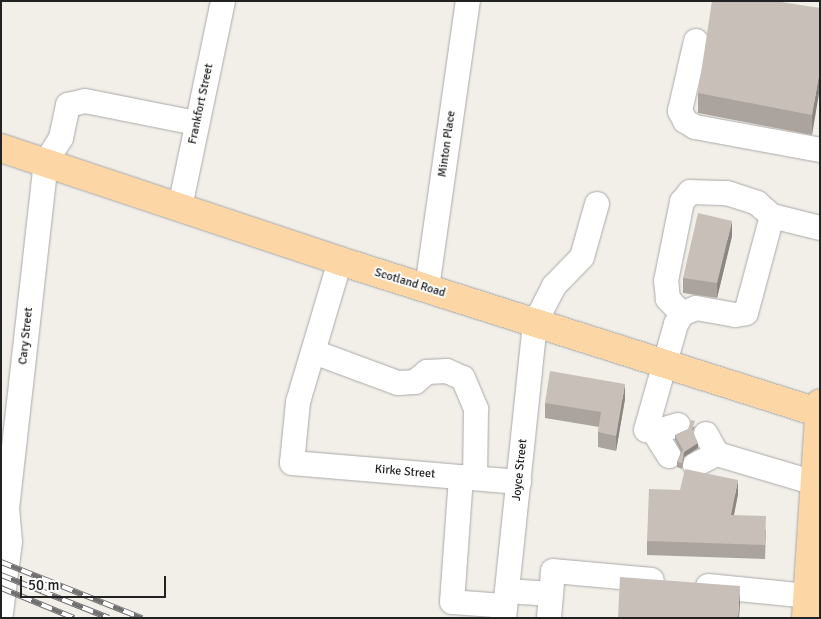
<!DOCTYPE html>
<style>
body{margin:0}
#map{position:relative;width:821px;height:619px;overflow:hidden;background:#f2efe9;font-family:Signika,sans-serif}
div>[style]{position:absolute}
.roads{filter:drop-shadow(0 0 1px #a9a9a9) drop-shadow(0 0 1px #a9a9a9)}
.minor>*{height:24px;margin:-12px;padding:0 12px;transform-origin:12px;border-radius:12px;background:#fff}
.major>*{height:28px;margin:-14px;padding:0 14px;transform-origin:14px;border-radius:14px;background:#fcd6a4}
.rail>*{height:5.5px;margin-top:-2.75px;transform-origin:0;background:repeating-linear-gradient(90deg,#fff 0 11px,#707070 0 22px);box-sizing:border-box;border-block:1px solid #707070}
.wall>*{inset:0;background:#aba49e}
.shaded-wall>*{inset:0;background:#8b8681}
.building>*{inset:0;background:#c7bfb8}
span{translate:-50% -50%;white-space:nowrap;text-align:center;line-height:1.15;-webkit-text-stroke:4px #fff;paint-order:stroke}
.street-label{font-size:12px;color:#222}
.frame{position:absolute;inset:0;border:2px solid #222;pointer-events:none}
.scale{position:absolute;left:20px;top:576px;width:146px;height:22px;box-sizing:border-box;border:2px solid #222;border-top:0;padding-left:6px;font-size:15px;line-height:18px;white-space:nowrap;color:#222;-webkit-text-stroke:4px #fff;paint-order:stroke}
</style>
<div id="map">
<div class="roads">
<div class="minor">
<div style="left:696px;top:41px;width:72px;rotate:102.9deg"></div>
<div style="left:680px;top:111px;width:11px;rotate:63deg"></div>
<div style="left:685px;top:121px;width:12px;rotate:31deg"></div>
<div style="left:695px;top:127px;width:127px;rotate:10.4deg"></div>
<div style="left:180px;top:207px;width:210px;rotate:-78.2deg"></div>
<div style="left:340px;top:261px;width:147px;rotate:106.6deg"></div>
<div style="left:298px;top:402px;width:61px;rotate:95.6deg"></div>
<div style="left:292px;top:463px;width:228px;rotate:4.8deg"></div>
<div style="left:427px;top:288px;width:290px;rotate:-81.9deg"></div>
<div style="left:682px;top:314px;width:21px;rotate:-133deg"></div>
<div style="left:668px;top:299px;width:18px;rotate:-96deg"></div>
<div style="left:666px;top:281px;width:81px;rotate:-78.6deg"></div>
<div style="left:682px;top:202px;width:13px;rotate:-51deg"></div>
<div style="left:690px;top:192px;width:37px;rotate:2deg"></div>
<div style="left:727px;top:193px;width:32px;rotate:18deg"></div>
<div style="left:757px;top:203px;width:20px;rotate:41deg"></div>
<div style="left:772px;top:216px;width:49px;rotate:14deg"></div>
<div style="left:314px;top:352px;width:90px;rotate:20.3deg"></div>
<div style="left:398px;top:383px;width:17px;rotate:-3deg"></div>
<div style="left:415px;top:382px;width:16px;rotate:-40deg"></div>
<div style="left:427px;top:372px;width:20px;rotate:-3deg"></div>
<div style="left:447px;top:371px;width:17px;rotate:24deg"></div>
<div style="left:463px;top:378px;width:34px;rotate:67deg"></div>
<div style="left:476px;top:409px;width:69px;rotate:90.8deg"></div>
<div style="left:654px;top:432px;width:25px;rotate:-16deg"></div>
<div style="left:706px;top:434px;width:23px;rotate:61deg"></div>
<div style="left:669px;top:456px;width:28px;rotate:-122deg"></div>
<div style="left:654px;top:432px;width:8px;rotate:-166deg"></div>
<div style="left:646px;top:430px;width:110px;rotate:-74.2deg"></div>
<div style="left:676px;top:324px;width:12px;rotate:-59deg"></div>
<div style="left:682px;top:314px;width:15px;rotate:-23deg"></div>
<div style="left:696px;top:308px;width:40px;rotate:10deg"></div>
<div style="left:735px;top:315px;width:11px;rotate:-10deg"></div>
<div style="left:746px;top:313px;width:100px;rotate:-75deg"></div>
<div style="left:695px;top:465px;width:25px;rotate:-27deg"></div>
<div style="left:717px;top:454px;width:102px;rotate:16.5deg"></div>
<div style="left:461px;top:477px;width:125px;rotate:94.1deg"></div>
<div style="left:452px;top:602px;width:53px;rotate:4.3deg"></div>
<div style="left:708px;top:586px;width:100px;rotate:5.7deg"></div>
<div style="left:507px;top:591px;width:44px;rotate:3.9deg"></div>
<div style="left:1px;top:613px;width:72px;rotate:-82.8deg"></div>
<div style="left:10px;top:542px;width:33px;rotate:-95deg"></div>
<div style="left:7px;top:509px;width:349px;rotate:-83.6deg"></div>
<div style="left:46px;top:162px;width:28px;rotate:-58deg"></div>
<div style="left:61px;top:138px;width:34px;rotate:-78deg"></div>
<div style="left:68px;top:105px;width:17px;rotate:-13deg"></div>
<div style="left:85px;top:101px;width:113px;rotate:11.2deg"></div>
<div style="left:504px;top:618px;width:297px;rotate:-84deg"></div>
<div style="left:535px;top:323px;width:42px;rotate:-62.8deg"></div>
<div style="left:554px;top:286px;width:40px;rotate:-46deg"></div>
<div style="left:582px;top:257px;width:55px;rotate:-74.2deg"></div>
<div style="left:549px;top:618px;width:47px;rotate:-85.1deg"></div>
<div style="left:553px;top:571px;width:99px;rotate:5.2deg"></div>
</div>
<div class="major">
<div style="left:1px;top:148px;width:357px;rotate:18.4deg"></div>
<div style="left:340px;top:261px;width:503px;rotate:17.57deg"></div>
<div style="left:806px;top:618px;width:215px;rotate:-86.3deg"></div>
</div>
</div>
<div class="rail">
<div style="left:1px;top:562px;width:152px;rotate:21.7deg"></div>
<div style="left:1px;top:575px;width:116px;rotate:21.7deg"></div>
<div style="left:1px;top:588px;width:79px;rotate:22.3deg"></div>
</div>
<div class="wall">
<div style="clip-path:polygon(820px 8px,812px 135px,698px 113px,698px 93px)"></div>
<div style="clip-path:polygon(732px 236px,717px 298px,683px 293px,683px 278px)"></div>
<div style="clip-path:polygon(625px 399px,616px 451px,598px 447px,598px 432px,599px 427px,545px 418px,545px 403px)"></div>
<div style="clip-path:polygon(695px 426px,693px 431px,698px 448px,684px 457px,682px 469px,677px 467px,677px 462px,681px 452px,675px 440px,675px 435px)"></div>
<div style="clip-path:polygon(738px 494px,734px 515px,766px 530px,765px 559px,647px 555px,647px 541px)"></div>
</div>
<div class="shaded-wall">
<div style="clip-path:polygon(820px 69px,820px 88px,812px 135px,812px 115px)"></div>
<div style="clip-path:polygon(732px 221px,732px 236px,717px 298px,717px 283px)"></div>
<div style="clip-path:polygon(625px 384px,625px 399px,616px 451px,616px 436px)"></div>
<div style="clip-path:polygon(698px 443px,698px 448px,684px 457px,682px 469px,684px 452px)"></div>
<div style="clip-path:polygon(738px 480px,738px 494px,731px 529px,731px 515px)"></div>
<div style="clip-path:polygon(740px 586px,740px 605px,739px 618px,738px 618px)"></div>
</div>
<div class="building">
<div style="clip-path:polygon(712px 1px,775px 1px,820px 8px,820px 69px,812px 115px,698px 93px)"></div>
<div style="clip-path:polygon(698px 213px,732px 221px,717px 283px,683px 278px)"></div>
<div style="clip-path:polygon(550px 371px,625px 384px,616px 436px,598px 432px,601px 412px,545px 403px)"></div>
<div style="clip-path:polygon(691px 420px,695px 421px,692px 429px,698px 443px,684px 452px,682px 463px,677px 462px,683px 450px,675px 435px,688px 429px)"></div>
<div style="clip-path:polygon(685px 469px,738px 480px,731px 515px,766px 516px,765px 545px,647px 541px,649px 489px,680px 490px)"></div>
<div style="clip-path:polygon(620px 577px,740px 586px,738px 618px,618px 618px)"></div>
</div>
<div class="street-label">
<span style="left:201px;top:104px;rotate:-78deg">Frankfort Street</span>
<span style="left:447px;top:144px;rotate:-82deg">Minton Place</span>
<span style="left:410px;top:283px;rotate:17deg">Scotland Road</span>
<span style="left:26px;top:336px;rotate:-84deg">Cary Street</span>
<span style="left:520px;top:470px;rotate:-84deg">Joyce Street</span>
<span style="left:405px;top:472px;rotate:5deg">Kirke Street</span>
</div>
<div class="frame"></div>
<div class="scale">50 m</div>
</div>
